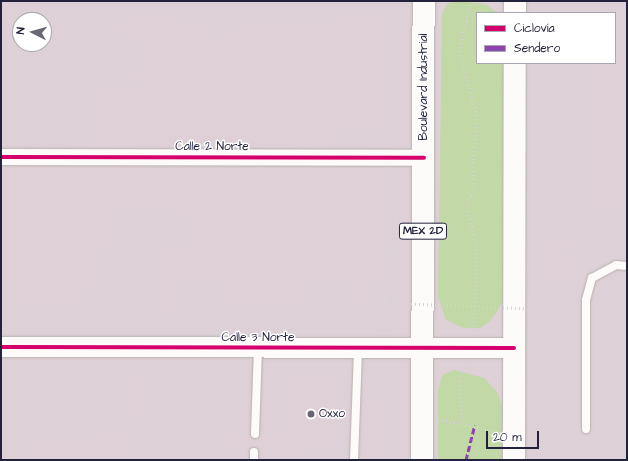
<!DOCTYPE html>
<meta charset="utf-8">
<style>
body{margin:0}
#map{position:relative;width:628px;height:461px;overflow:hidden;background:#efe5db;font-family:"Architects Daughter",sans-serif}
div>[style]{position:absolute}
.industrial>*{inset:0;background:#ddd0d6}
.green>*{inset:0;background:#c2d8a7}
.building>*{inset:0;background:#ded0d6}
.path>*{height:2.5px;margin-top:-1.25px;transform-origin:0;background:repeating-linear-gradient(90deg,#d5d2d1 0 1px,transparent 0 4px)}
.roads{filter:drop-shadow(0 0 1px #b7b1ad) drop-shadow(0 0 1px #b7b1ad)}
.service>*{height:8px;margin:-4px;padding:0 4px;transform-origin:4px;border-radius:4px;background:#fdfbfa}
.minor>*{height:16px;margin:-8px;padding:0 8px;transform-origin:8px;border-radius:8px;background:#fdfbfa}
.tertiary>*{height:20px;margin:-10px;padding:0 10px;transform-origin:10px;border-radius:10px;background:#fdfbfa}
.trunk>*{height:22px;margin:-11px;padding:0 11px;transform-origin:11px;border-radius:11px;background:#fdfbfa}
.path-bridge>*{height:2.5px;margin-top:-1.25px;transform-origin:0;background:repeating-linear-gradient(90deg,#d5d2d1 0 1px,transparent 0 4px)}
.quiet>*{height:3px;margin-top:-1.5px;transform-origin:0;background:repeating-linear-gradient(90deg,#8e44ad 0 6px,transparent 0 9px)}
.cycleway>*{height:4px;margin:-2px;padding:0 2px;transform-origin:2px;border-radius:2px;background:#d6006c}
.dots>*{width:11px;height:11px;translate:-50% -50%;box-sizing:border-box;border:2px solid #fff;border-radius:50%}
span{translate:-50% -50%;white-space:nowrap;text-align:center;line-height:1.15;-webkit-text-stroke:3px #fff;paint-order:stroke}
.shield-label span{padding:1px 3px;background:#fff;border:1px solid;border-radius:3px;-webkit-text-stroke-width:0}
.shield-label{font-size:11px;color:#22223b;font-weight:700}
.street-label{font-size:12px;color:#22223b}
.poi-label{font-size:12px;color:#22223b}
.left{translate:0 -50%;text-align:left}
.frame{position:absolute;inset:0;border:2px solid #22223b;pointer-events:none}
.legend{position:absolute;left:476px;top:12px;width:140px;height:52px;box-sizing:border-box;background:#fff;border:1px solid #a7a7b1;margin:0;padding:5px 7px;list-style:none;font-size:12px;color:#22223b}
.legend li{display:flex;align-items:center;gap:8px;height:20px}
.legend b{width:20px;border:1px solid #a7a7b1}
.north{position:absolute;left:12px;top:12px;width:40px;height:40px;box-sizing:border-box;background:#fff;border:1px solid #a7a7b1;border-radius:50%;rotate:276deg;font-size:11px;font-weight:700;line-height:16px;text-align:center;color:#22223b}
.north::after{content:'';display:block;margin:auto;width:14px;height:18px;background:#6a6673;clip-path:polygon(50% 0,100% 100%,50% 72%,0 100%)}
.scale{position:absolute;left:486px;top:431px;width:53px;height:18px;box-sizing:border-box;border:2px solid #22223b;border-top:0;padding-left:5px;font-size:12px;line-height:14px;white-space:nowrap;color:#22223b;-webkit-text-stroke:3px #fff;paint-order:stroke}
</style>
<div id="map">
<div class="industrial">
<div style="clip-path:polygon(evenodd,1px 1px,627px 1px,627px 460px,1px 460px,1px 1px,477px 13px,615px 13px,615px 63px,477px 63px,477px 13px,1px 1px,20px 20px,44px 20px,44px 44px,20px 44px,20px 20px)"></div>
</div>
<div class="green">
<div style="clip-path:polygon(455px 1px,485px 4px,498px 13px,477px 13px,477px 63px,507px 63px,505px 284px,503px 300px,497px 312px,488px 323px,480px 328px,464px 328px,446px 320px,438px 297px,442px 14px,447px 4px)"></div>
<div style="clip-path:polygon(454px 370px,484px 378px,497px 392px,502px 405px,502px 460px,438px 460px,438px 391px,442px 375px)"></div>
</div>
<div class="building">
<div style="clip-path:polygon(342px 16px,380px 16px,380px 26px,386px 26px,386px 34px,391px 34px,390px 126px,340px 125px,340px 148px,97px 148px,98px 91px,138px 91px,134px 72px,142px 59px,142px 39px,117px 38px,117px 18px,174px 18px,174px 25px,203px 25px,203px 39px,230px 39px,230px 27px,239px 28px,239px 21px,291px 22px,298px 29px,305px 22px,342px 22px)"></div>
<div style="clip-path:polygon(593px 63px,627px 63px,627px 210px,593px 210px)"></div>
<div style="clip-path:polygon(97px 167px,382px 168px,382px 277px,371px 277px,371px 302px,353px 302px,352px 277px,305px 277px,305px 307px,220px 307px,221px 276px,181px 276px,180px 314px,158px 314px,159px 251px,200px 251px,200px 216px,176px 216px,176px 210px,108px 209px,108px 250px,97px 250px,97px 284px,87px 284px,87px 290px,79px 290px,79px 306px,22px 305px,22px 284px,1px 284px,1px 169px,97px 169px)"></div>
<div style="clip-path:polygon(548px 240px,567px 240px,566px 257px,572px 257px,571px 283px,547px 283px)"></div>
<div style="clip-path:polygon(134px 372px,148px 372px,147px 422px,133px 422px)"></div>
<div style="clip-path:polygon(292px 377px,331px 378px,329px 451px,259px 452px,254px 447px,249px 452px,223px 451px,224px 433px,250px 434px,255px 439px,261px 434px,291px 435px)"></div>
<div style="clip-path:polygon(386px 394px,385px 460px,362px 460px,363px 399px)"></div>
<div style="clip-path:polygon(85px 435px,127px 436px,126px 460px,34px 460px,35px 439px,85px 440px)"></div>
</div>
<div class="path">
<div style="left:472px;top:1px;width:35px;rotate:106deg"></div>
<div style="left:462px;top:35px;width:22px;rotate:93deg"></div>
<div style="left:461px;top:57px;width:60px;rotate:74.6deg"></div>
<div style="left:477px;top:115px;width:52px;rotate:94.4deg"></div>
<div style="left:473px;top:167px;width:19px;rotate:84deg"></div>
<div style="left:475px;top:186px;width:6px;rotate:99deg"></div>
<div style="left:474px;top:192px;width:11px;rotate:124deg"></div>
<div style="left:468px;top:201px;width:6px;rotate:99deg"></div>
<div style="left:467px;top:207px;width:40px;rotate:75.6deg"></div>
<div style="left:477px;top:246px;width:84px;rotate:92deg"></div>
<div style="left:392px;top:247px;width:73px;rotate:-89.2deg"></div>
<div style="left:533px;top:300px;width:16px;rotate:7deg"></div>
<div style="left:549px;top:302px;width:54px;rotate:91.1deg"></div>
<div style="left:548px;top:356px;width:7px;rotate:117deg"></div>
<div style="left:545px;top:362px;width:7px;rotate:-124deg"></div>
<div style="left:541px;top:356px;width:43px;rotate:-84.7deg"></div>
<div style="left:545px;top:313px;width:4px;rotate:-117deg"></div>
<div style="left:383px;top:330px;width:12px;rotate:-59deg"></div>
<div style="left:389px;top:320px;width:68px;rotate:-90deg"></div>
<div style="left:389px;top:252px;width:6px;rotate:-59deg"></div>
<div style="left:392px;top:247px;width:5px;rotate:68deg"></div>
<div style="left:394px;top:252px;width:49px;rotate:92.3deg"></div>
<div style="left:392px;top:301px;width:4px;rotate:34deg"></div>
<div style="left:442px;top:420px;width:54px;rotate:11.7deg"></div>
<div style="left:462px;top:422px;width:45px;rotate:-93.8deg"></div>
<div style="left:459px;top:377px;width:13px;rotate:-58deg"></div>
</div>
<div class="roads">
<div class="service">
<div style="left:586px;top:429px;width:129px;rotate:-90deg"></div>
<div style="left:586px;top:300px;width:23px;rotate:-75deg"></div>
<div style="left:592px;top:278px;width:27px;rotate:-28deg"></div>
<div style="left:616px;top:265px;width:11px;rotate:5deg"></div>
<div style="left:255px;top:434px;width:86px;rotate:-88deg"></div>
<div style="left:254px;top:460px;width:8px;rotate:-90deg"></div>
<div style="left:354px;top:460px;width:111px;rotate:-87.9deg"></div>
</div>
<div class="minor">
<div style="left:1px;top:157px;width:423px;rotate:0.1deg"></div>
</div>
<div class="tertiary">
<div style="left:1px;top:347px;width:513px;rotate:0.11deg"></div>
</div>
<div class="trunk">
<div style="left:515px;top:13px;width:12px;rotate:-90deg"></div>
<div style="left:422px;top:460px;width:459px;rotate:-89.8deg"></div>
<div style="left:514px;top:460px;width:397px;rotate:-89.9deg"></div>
</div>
</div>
<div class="path-bridge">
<div style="left:395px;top:303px;width:148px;rotate:2.3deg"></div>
</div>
<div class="quiet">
<div style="left:466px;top:460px;width:36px;rotate:-76deg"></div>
</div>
<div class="cycleway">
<div style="left:1px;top:157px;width:423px;rotate:0.1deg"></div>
<div style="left:1px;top:347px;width:513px;rotate:0.11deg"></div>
</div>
<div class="dots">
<div style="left:311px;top:414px;background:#6a6673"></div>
</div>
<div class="shield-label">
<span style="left:423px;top:231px">MEX 2D</span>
</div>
<div class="street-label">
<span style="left:424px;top:87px;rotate:-90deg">Boulevard Industrial</span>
<span style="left:212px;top:147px">Calle 2 Norte</span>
<span style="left:258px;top:338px">Calle 3 Norte</span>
</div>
<div class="poi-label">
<span class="left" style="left:319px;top:414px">Oxxo</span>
</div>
<div class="frame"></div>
<ul class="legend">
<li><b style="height:5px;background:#d6006c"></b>Ciclovía</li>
<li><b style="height:5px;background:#8e44ad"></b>Sendero</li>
</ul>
<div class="north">N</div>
<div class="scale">20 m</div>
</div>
